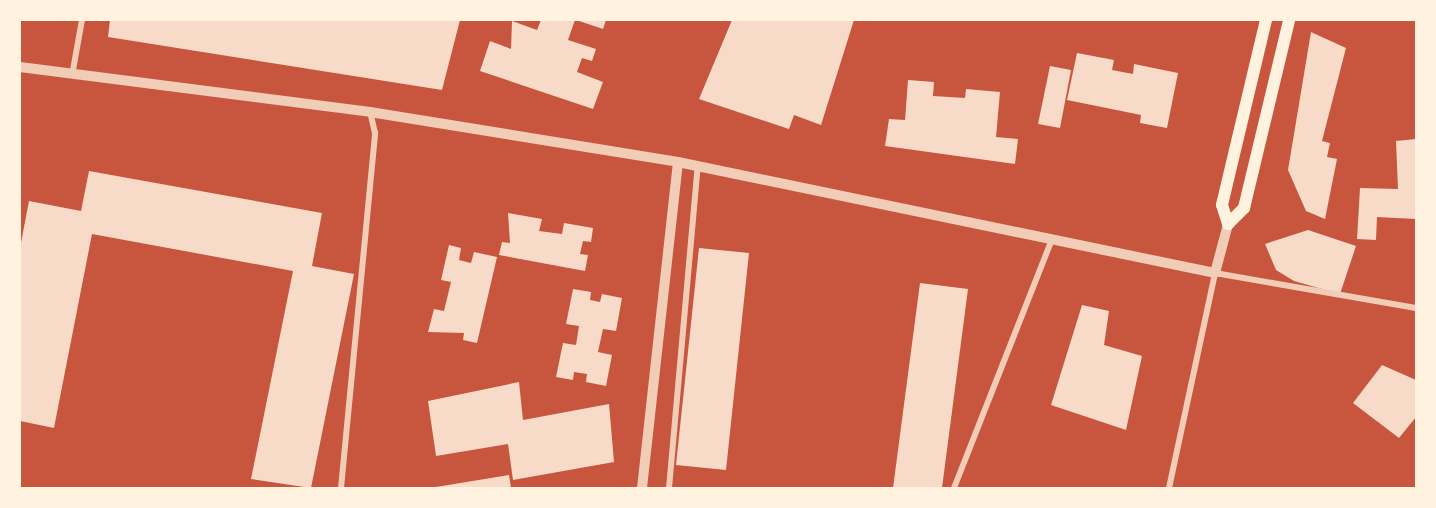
<!DOCTYPE html>
<style>
body{margin:0}
#map{position:relative;width:1436px;height:508px;overflow:hidden;background:#c8553d;font-family:"Source Sans 3",sans-serif}
div>[style]{position:absolute}
.building>*{inset:0;background:#f7dbc8}
.minor>*{height:6px;margin:-3px;padding:0 3px;transform-origin:3px;border-radius:3px;background:#f1ccb7}
.tertiary>*{height:10px;margin:-5px;padding:0 5px;transform-origin:5px;border-radius:5px;background:#f1ccb7}
.secondary>*{height:12px;margin:-6px;padding:0 6px;transform-origin:6px;border-radius:6px;background:#fff3e0}
span{translate:-50% -50%;white-space:nowrap;text-align:center;line-height:1.15;-webkit-text-stroke:5px #fff3e0;paint-order:stroke}
.frame{position:absolute;inset:0;border:21px solid #fff3e0;pointer-events:none}
</style>
<div id="map">
<div class="building">
<div style="clip-path:polygon(110px 20px,460px 20px,442px 90px,108px 37px)"></div>
<div style="clip-path:polygon(541px 20px,575px 20px,568px 40px,596px 49px,592px 61px,582px 58px,577px 72px,603px 82px,593px 109px,480px 71px,490px 41px,511px 49px,512px 21px,537px 30px)"></div>
<div style="clip-path:polygon(576px 20px,606px 20px,603px 29px)"></div>
<div style="clip-path:polygon(732px 20px,854px 20px,821px 125px,794px 115px,789px 129px,699px 99px)"></div>
<div style="clip-path:polygon(1311px 32px,1346px 48px,1322px 141px,1330px 143px,1327px 157px,1337px 159px,1325px 219px,1306px 211px,1288px 170px)"></div>
<div style="clip-path:polygon(1077px 53px,1114px 60px,1112px 70px,1133px 74px,1134px 64px,1178px 73px,1167px 128px,1140px 123px,1141px 115px,1067px 100px)"></div>
<div style="clip-path:polygon(1050px 66px,1071px 70px,1060px 128px,1038px 124px)"></div>
<div style="clip-path:polygon(908px 80px,934px 82px,933px 96px,965px 98px,966px 89px,1000px 92px,996px 137px,1018px 139px,1015px 164px,885px 146px,889px 119px,905px 120px)"></div>
<div style="clip-path:polygon(1416px 139px,1416px 219px,1377px 217px,1376px 240px,1357px 239px,1360px 188px,1398px 189px,1396px 141px)"></div>
<div style="clip-path:polygon(89px 171px,322px 213px,312px 266px,354px 274px,311px 488px,251px 479px,293px 271px,92px 234px,54px 428px,20px 421px,20px 248px,29px 201px,81px 211px)"></div>
<div style="clip-path:polygon(508px 213px,542px 219px,539px 231px,562px 234px,564px 223px,593px 228px,591px 242px,583px 241px,580px 254px,588px 255px,585px 271px,499px 255px,502px 242px,510px 243px)"></div>
<div style="clip-path:polygon(1308px 230px,1356px 246px,1340px 294px,1294px 281px,1276px 270px,1265px 244px)"></div>
<div style="clip-path:polygon(449px 245px,461px 248px,459px 260px,471px 263px,474px 252px,497px 257px,477px 343px,463px 340px,464px 333px,428px 332px,434px 309px,444px 311px,451px 282px,441px 280px)"></div>
<div style="clip-path:polygon(699px 248px,749px 253px,726px 470px,676px 465px)"></div>
<div style="clip-path:polygon(920px 283px,968px 289px,942px 488px,893px 488px)"></div>
<div style="clip-path:polygon(573px 289px,591px 292px,590px 300px,600px 302px,602px 294px,622px 298px,616px 331px,603px 329px,598px 352px,612px 355px,606px 386px,586px 382px,587px 374px,574px 372px,573px 380px,556px 377px,563px 343px,576px 345px,579px 326px,566px 324px)"></div>
<div style="clip-path:polygon(1082px 305px,1109px 311px,1104px 345px,1142px 356px,1126px 430px,1051px 405px)"></div>
<div style="clip-path:polygon(1382px 365px,1416px 380px,1416px 417px,1399px 438px,1353px 403px)"></div>
<div style="clip-path:polygon(519px 382px,523px 420px,609px 404px,614px 462px,513px 480px,508px 444px,436px 456px,428px 401px)"></div>
<div style="clip-path:polygon(509px 475px,511px 488px,436px 488px,436px 487px)"></div>
</div>
<div class="minor">
<div style="left:73px;top:70px;width:51px;rotate:-79.8deg"></div>
<div style="left:341px;top:488px;width:357px;rotate:-84.5deg"></div>
<div style="left:375px;top:133px;width:22px;rotate:-103deg"></div>
<div style="left:669px;top:488px;width:323px;rotate:-84.9deg"></div>
<div style="left:954px;top:488px;width:268px;rotate:-68.5deg"></div>
<div style="left:1169px;top:488px;width:220px;rotate:-77.9deg"></div>
<div style="left:1215px;top:273px;width:204px;rotate:9.9deg"></div>
</div>
<div class="tertiary">
<div style="left:20px;top:67px;width:353px;rotate:7.3deg"></div>
<div style="left:370px;top:112px;width:312px;rotate:9.2deg"></div>
<div style="left:678px;top:162px;width:548px;rotate:11.68deg"></div>
<div style="left:1215px;top:273px;width:51px;rotate:-75.1deg"></div>
<div style="left:642px;top:488px;width:328px;rotate:-83.7deg"></div>
</div>
<div class="secondary">
<div style="left:1266px;top:20px;width:190px;rotate:103.4deg"></div>
<div style="left:1222px;top:205px;width:20px;rotate:72deg"></div>
<div style="left:1228px;top:224px;width:23px;rotate:-45deg"></div>
<div style="left:1244px;top:208px;width:193px;rotate:-76.5deg"></div>
</div>
<div class="frame"></div>
</div>
